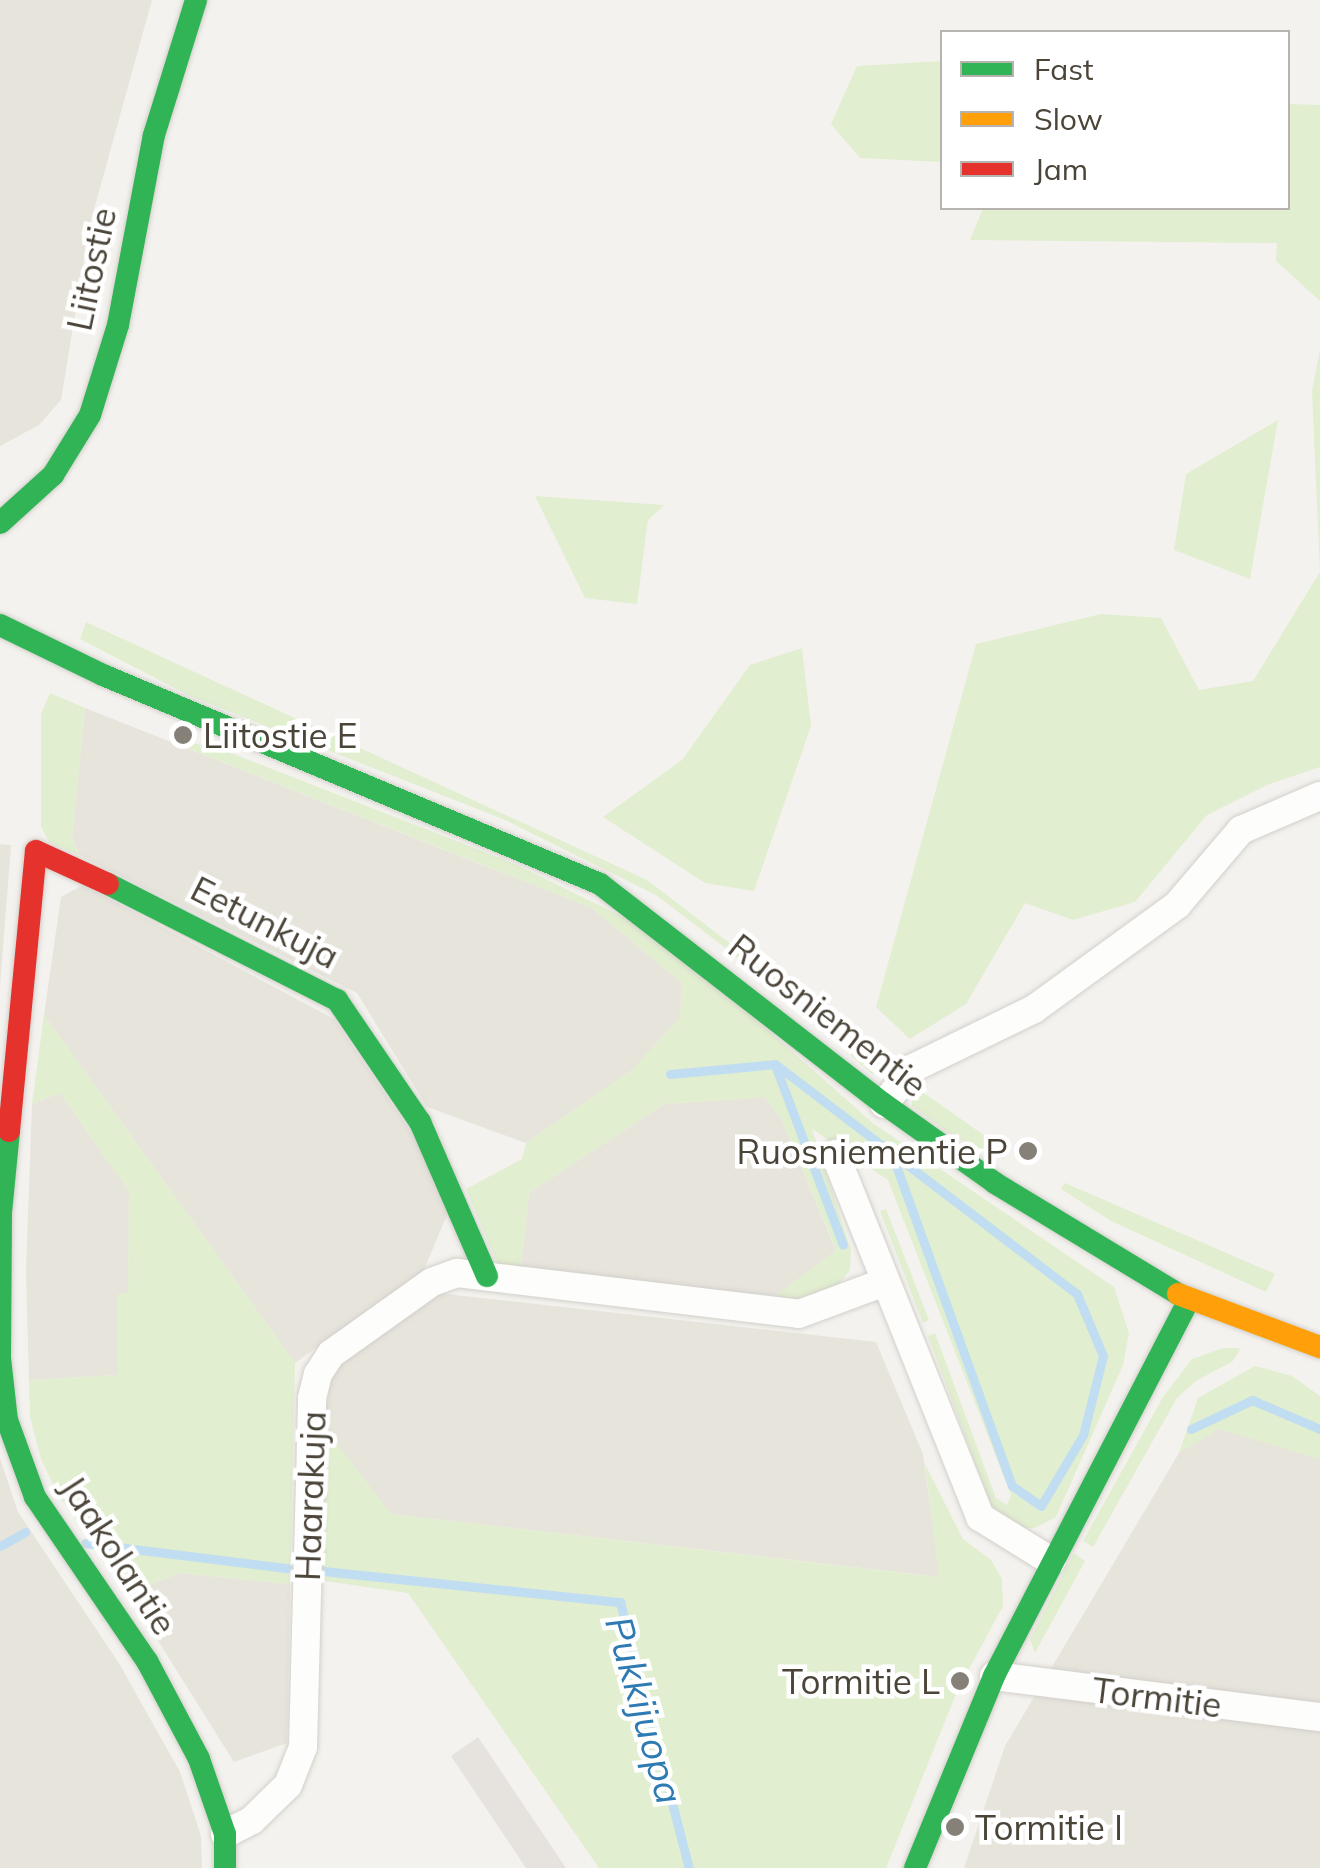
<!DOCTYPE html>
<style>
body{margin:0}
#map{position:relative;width:1320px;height:1868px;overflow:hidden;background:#f4f2ee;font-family:Mulish,sans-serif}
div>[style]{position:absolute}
.residential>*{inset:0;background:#e7e4dc}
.green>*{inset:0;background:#e1eecf}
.parking>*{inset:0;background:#e6e3df}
.stream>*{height:9px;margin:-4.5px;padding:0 4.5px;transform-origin:4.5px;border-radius:4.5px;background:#c0ddf1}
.roads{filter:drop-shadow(0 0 2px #d2d0cb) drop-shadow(0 0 2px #d2d0cb)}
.street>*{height:28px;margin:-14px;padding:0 14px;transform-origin:14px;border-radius:14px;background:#fdfdfc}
.fast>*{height:22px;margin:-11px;padding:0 11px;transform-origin:11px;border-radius:11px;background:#30b455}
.slow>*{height:22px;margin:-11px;padding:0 11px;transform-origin:11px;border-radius:11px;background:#ff9f0a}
.jam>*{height:22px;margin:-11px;padding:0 11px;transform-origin:11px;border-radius:11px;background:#e5322d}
.dots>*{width:28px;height:28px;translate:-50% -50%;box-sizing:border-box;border:5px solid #fff;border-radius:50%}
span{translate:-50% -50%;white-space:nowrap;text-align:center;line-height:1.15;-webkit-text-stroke:9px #fff;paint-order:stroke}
.street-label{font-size:35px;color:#4b4439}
.poi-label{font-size:35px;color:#4b4439}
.left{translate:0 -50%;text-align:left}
.right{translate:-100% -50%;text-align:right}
.water-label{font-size:38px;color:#2e7ab2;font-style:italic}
.legend{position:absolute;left:940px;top:30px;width:350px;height:180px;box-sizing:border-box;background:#fff;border:2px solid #b7b4b0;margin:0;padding:12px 18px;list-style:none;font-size:30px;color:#4b4439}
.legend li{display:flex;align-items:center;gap:20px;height:50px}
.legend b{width:50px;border:2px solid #b7b4b0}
</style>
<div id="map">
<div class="residential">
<div style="clip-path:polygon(0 0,152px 0,90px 224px,61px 400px,39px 425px,0 446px)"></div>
<div style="clip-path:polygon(85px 708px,592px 908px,682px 983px,680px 1018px,632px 1070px,526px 1143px,427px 1107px,357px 993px,79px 855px,72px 836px)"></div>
<div style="clip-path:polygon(0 844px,11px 845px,0 986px)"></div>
<div style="clip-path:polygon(83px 885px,334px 1019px,432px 1163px,449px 1210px,424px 1270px,295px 1363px,44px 1015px,61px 897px)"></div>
<div style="clip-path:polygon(60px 1093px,129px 1191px,128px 1293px,117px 1295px,117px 1375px,29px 1380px,26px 1271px,32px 1104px)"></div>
<div style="clip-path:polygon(764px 1097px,780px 1116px,836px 1251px,775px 1296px,521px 1268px,529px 1193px,664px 1104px)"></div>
<div style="clip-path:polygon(438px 1293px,876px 1342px,923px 1454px,940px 1577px,390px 1514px,324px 1427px,332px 1368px)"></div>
<div style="clip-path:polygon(1219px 1428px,1320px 1459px,1320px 1868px,964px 1868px,1005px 1746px,1179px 1453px)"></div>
<div style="clip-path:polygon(0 1458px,18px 1512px,120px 1665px,180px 1772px,201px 1836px,202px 1868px,0 1868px)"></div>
<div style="clip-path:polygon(180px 1573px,290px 1584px,287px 1743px,234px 1762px,128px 1593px)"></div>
</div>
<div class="green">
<div style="clip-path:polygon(942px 61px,942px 162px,860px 158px,831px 124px,857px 66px)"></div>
<div style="clip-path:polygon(1288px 104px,1320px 105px,1320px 301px,1276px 261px,1277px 243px,970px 240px,983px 208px,1288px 208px)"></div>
<div style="clip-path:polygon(1320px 349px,1320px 767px,1267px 785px,1207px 815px,1135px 902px,1073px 920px,1025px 903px,966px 1004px,910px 1039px,876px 1007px,976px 644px,1101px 614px,1161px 618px,1199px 690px,1253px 681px,1320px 572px,1312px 391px)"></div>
<div style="clip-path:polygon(1278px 420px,1250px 579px,1174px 550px,1186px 474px)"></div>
<div style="clip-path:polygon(535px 496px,664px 505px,648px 520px,637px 604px,585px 598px)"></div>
<div style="clip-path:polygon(86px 622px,647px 880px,897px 1071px,872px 1074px,732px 953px,656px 895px,503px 819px,192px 697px,80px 639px)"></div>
<div style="clip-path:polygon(802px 648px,811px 726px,754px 891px,705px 883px,603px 817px,682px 760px,750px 665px)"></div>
<div style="clip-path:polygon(50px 693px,85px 708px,72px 836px,79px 855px,49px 842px,41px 826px,41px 714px)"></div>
<div style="clip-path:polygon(188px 742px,223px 750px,515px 864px,625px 918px,745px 1010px,874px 1124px,1114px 1287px,1129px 1333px,1123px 1365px,1056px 1517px,1035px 1528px,1014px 1528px,993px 1511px,928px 1336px,935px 1333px,996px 1498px,1007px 1505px,1011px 1495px,888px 1180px,812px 1129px,851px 1250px,850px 1270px,835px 1289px,805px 1300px,775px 1296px,836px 1250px,780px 1116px,764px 1097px,664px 1104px,529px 1193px,521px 1268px,498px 1265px,466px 1189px,522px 1159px,526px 1143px,632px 1070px,680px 1018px,682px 983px,592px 908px,187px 748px)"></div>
<div style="clip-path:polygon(44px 1015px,295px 1363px,290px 1584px,180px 1573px,128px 1593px,57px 1493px,41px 1459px,30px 1417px,29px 1380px,117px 1375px,117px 1294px,128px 1293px,129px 1191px,60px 1093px,32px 1104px)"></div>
<div style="clip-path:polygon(917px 1088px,1005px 1150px,1004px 1159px,953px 1136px,912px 1106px,912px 1094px)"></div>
<div style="clip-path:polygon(1065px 1183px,1275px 1274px,1266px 1292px,1111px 1221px,1061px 1189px)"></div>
<div style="clip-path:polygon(886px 1209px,929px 1320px,923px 1323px,880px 1211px)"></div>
<div style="clip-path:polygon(1223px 1348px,1241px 1348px,1233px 1361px,1196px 1381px,1177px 1398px,1093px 1547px,1083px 1541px,1163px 1397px,1192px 1359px)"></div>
<div style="clip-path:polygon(1255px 1366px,1292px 1376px,1320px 1396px,1320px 1459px,1219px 1429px,1179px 1453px,1198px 1398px)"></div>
<div style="clip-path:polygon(324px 1426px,391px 1514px,939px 1577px,925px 1464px,963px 1539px,991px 1560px,1002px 1579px,1003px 1606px,958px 1689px,886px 1868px,599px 1868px,408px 1593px,318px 1580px)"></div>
<div style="clip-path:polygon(1074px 1553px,1085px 1561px,1035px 1653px,1030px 1639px)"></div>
</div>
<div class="parking">
<div style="clip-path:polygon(478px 1737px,566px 1868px,526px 1868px,451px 1756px)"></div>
</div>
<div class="stream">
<div style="left:775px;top:1065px;width:192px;rotate:69.3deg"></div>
<div style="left:670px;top:1074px;width:105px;rotate:-5.4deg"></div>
<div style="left:775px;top:1064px;width:380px;rotate:37.3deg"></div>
<div style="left:1077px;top:1294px;width:67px;rotate:67.2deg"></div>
<div style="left:1103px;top:1356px;width:81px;rotate:104.2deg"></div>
<div style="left:1083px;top:1435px;width:82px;rotate:120.6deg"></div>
<div style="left:1041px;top:1506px;width:35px;rotate:-145deg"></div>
<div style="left:1012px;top:1486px;width:350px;rotate:-109.9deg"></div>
<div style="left:1191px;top:1429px;width:68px;rotate:-25.4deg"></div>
<div style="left:1252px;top:1400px;width:74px;rotate:23.1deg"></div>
<div style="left:85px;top:1543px;width:204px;rotate:7.1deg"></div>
<div style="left:0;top:1546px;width:29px;rotate:-29deg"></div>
<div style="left:323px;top:1571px;width:299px;rotate:6deg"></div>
<div style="left:620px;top:1602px;width:275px;rotate:75.5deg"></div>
</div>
<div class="roads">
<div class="street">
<div style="left:884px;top:1104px;width:46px;rotate:-51.1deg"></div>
<div style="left:913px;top:1068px;width:135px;rotate:-26deg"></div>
<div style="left:1034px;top:1009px;width:177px;rotate:-36deg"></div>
<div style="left:1177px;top:905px;width:99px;rotate:-49.5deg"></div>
<div style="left:1241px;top:830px;width:86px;rotate:-23.3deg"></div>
<div style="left:835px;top:1154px;width:391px;rotate:68.2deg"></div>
<div style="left:980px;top:1517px;width:84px;rotate:31.8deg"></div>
<div style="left:994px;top:1676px;width:329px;rotate:7.2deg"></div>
<div style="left:225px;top:1834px;width:30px;rotate:-27deg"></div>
<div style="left:252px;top:1820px;width:50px;rotate:-44.2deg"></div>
<div style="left:288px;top:1785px;width:41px;rotate:-68.5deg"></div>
<div style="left:303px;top:1747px;width:349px;rotate:-88.5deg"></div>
<div style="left:312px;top:1398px;width:25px;rotate:-76deg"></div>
<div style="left:318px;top:1374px;width:24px;rotate:-57deg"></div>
<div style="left:331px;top:1354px;width:124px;rotate:-35.5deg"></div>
<div style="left:432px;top:1282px;width:27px;rotate:-20deg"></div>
<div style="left:457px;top:1273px;width:344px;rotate:6.8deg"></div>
<div style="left:799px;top:1314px;width:92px;rotate:-20.4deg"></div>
</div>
<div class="fast">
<div style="left:0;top:523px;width:72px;rotate:-42.2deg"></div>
<div style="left:53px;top:475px;width:70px;rotate:-58.3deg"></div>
<div style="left:90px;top:415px;width:94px;rotate:-72.7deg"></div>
<div style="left:118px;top:325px;width:193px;rotate:-79.3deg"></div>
<div style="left:154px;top:135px;width:141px;rotate:-72.7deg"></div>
<div style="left:0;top:625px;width:114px;rotate:25.9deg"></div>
<div style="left:103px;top:675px;width:539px;rotate:22.81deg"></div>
<div style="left:600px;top:884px;width:359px;rotate:37.8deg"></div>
<div style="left:884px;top:1104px;width:136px;rotate:35.4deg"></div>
<div style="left:995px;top:1183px;width:214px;rotate:31.2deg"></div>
<div style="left:108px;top:884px;width:257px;rotate:26.9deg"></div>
<div style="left:337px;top:1000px;width:148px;rotate:55.8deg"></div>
<div style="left:420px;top:1122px;width:168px;rotate:66.5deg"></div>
<div style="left:9px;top:1131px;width:81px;rotate:95.6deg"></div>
<div style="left:1px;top:1212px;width:146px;rotate:90.4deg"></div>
<div style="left:0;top:1358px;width:62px;rotate:83.6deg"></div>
<div style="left:7px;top:1420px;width:82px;rotate:70deg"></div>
<div style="left:35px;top:1497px;width:199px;rotate:55.7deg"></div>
<div style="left:147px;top:1661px;width:111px;rotate:62deg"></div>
<div style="left:199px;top:1759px;width:79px;rotate:70.9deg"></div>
<div style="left:225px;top:1834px;width:34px;rotate:90deg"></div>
<div style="left:915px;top:1868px;width:208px;rotate:-67.6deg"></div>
<div style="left:994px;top:1676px;width:424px;rotate:-62.6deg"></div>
</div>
<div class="slow">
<div style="left:1178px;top:1294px;width:152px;rotate:20.5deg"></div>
</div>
<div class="jam">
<div style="left:9px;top:1131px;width:281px;rotate:-84.5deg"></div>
<div style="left:36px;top:851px;width:79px;rotate:24.6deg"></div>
</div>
</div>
<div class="dots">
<div style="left:183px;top:735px;background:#868178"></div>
<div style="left:1028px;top:1151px;background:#868178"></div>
<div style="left:960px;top:1681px;background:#868178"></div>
<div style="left:955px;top:1827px;background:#868178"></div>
</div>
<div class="street-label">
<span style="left:91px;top:269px;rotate:-78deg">Liitostie</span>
<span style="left:265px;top:922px;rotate:27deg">Eetunkuja</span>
<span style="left:828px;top:1015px;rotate:38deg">Ruosniementie</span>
<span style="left:310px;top:1496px;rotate:-88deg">Haarakuja</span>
<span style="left:119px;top:1555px;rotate:57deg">Jaakolantie</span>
<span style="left:1157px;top:1697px;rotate:7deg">Tormitie</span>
</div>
<div class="poi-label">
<span class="left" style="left:203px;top:735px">Liitostie E</span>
<span class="right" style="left:1008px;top:1151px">Ruosniementie P</span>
<span class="right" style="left:940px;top:1681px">Tormitie L</span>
<span class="left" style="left:975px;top:1827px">Tormitie I</span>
</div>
<div class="water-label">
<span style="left:644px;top:1710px;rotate:74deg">Pukkijuopa</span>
</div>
<ul class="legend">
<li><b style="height:12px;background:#30b455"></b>Fast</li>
<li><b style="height:12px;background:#ff9f0a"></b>Slow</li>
<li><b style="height:12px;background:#e5322d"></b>Jam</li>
</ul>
</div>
